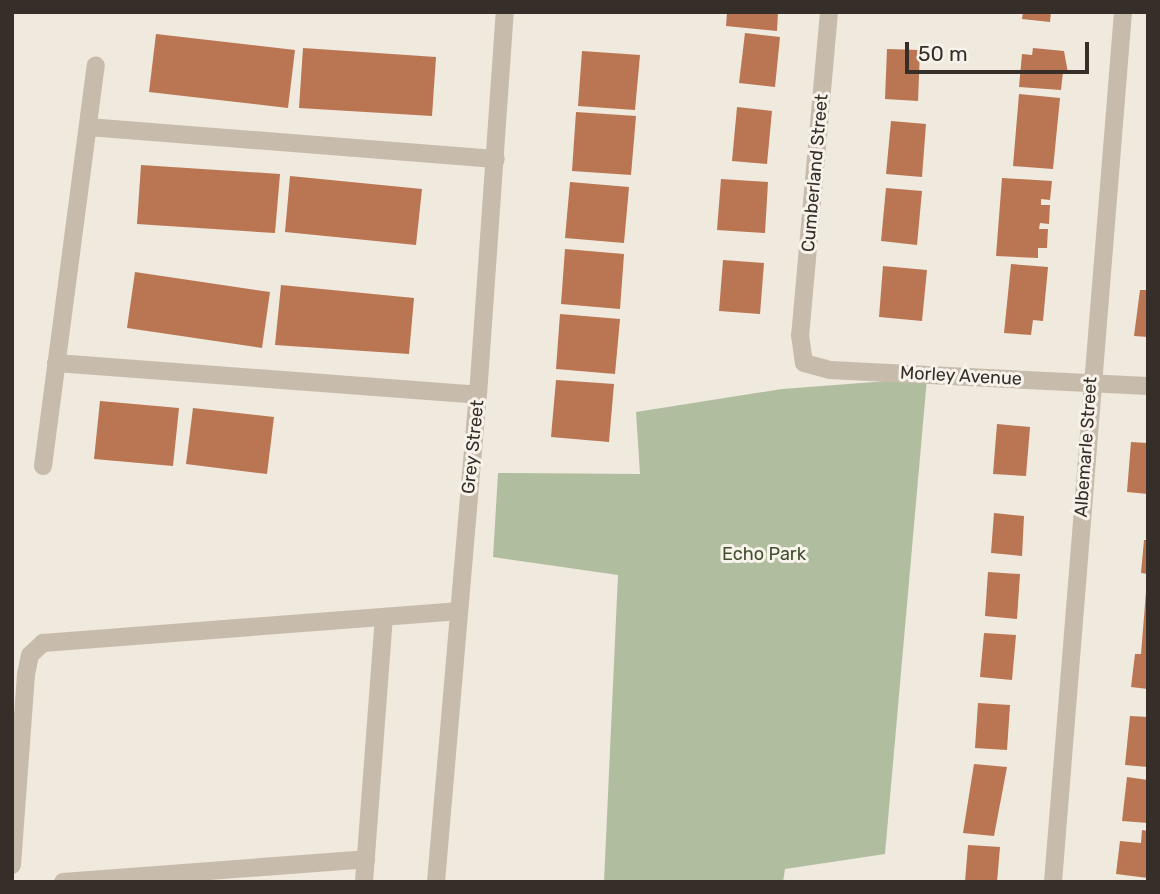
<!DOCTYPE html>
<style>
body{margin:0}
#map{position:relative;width:1160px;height:894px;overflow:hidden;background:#f0e9de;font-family:Rubik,sans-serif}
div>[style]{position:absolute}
.green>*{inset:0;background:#b0be9f}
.building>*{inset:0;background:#ba7652}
.minor>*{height:18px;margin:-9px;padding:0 9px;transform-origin:9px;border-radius:9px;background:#c7bbab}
span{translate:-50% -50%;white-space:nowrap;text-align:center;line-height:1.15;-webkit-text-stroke:6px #f8f3ea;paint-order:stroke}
.street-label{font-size:18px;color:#352e29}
.park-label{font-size:18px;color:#415130}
.frame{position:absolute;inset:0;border:14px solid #352e29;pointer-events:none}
.scale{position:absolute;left:905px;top:42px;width:184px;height:32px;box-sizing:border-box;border:4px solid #352e29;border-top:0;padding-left:9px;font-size:21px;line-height:24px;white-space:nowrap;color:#352e29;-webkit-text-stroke:5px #f8f3ea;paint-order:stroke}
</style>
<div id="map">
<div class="green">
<div style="clip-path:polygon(927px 378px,885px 854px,785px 869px,783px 882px,604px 882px,618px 575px,493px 557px,498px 473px,640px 474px,636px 412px,782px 389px)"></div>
</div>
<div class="building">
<div style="clip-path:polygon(727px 12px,778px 12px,777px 31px,726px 26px)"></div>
<div style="clip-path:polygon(1023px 12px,1051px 12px,1050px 22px,1022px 19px)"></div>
<div style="clip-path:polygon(745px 33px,780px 37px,775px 87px,739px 83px)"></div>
<div style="clip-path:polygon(156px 34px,295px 50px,288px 108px,149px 92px)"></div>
<div style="clip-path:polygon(303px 48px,436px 57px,432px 116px,299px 108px)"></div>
<div style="clip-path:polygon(1033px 48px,1064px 51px,1068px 73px,1063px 72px,1061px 90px,1019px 87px,1022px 54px,1032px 55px)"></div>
<div style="clip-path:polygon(887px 49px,920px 50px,918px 101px,885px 99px)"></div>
<div style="clip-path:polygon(582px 51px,640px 55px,635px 110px,578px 106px)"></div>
<div style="clip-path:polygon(1019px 94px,1060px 98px,1053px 169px,1013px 166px)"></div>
<div style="clip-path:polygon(737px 107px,772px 111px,767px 164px,732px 161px)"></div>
<div style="clip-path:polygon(576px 112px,636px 116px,631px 175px,572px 171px)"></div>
<div style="clip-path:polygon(891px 121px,926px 124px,922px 177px,886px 174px)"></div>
<div style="clip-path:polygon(141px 165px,280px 174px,275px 233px,137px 224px)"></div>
<div style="clip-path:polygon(290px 176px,422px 189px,416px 245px,285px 232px)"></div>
<div style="clip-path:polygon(1002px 178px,1052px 181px,1050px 200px,1041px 199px,1041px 205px,1050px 205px,1049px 224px,1040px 223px,1039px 229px,1048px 229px,1047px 248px,1038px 248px,1038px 258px,996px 256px)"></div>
<div style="clip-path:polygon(721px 179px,768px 182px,765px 233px,717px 230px)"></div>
<div style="clip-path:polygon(570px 182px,629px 187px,624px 243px,565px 238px)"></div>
<div style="clip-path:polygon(886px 188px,922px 191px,917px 245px,881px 241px)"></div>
<div style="clip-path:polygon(565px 249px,624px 254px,620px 309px,561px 304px)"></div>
<div style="clip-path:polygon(723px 260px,764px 263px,760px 314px,719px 311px)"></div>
<div style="clip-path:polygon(1011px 264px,1048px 267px,1043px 321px,1033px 320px,1031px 335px,1004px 333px)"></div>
<div style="clip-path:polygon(883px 266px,927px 270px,922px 321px,879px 317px)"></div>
<div style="clip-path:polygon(135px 272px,270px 292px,262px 348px,127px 328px)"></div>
<div style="clip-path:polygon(281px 285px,414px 298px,409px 354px,275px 345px)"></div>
<div style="clip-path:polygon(1140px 290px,1148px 290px,1148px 337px,1134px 336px)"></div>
<div style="clip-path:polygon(560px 314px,620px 319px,615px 374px,556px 369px)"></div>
<div style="clip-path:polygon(556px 380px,614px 384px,609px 442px,551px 437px)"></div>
<div style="clip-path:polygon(100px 401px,179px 408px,173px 466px,94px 459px)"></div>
<div style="clip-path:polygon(193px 408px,274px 417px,267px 474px,186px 464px)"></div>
<div style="clip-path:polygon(997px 424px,1030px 427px,1026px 476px,993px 474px)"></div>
<div style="clip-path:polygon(1131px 442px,1148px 443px,1148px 494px,1127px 492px)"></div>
<div style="clip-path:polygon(994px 513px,1024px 516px,1022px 556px,991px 553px)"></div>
<div style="clip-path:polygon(1144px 540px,1148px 540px,1148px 574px,1141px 573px)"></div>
<div style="clip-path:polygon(988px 572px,1020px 574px,1017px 619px,985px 616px)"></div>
<div style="clip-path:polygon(1146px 592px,1148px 592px,1148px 689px,1131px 687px,1135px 654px,1141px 654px)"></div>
<div style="clip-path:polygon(984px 633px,1016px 635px,1012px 680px,980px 677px)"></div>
<div style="clip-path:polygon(978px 703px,1010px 705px,1007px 750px,975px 748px)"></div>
<div style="clip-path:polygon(1130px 716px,1148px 717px,1148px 767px,1125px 765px)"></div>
<div style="clip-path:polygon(974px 764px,1007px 767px,994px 836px,963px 833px)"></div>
<div style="clip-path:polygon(1127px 777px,1148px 780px,1148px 823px,1122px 821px)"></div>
<div style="clip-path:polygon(1142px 830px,1148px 831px,1148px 878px,1116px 874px,1120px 841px,1141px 843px)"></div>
<div style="clip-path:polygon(968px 845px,1000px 847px,997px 882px,965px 882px)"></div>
</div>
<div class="minor">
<div style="left:829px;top:12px;width:324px;rotate:95.1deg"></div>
<div style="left:800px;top:335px;width:28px;rotate:82deg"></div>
<div style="left:804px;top:363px;width:27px;rotate:15deg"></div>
<div style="left:830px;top:370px;width:318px;rotate:2.9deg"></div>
<div style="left:88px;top:127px;width:409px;rotate:4.5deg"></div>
<div style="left:56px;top:363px;width:423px;rotate:4.3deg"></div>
<div style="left:43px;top:466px;width:404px;rotate:-82.5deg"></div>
<div style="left:12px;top:865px;width:191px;rotate:-85.8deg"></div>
<div style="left:26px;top:675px;width:20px;rotate:-79deg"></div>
<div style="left:30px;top:655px;width:18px;rotate:-43deg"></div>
<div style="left:43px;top:643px;width:415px;rotate:-4.4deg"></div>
<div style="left:63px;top:882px;width:304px;rotate:-4.3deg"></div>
<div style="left:364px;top:882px;width:265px;rotate:-85.7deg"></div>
<div style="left:436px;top:882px;width:489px;rotate:-85.1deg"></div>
<div style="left:478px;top:395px;width:384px;rotate:-86deg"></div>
<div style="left:1053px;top:882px;width:873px;rotate:-85.4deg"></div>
</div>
<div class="street-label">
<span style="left:815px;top:173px;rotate:-85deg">Cumberland Street</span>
<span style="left:961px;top:376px;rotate:3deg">Morley Avenue</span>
<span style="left:473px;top:447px;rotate:-84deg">Grey Street</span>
<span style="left:1086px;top:447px;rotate:-86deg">Albemarle Street</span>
</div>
<div class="park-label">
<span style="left:764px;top:554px">Echo Park</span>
</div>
<div class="frame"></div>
<div class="scale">50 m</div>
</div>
